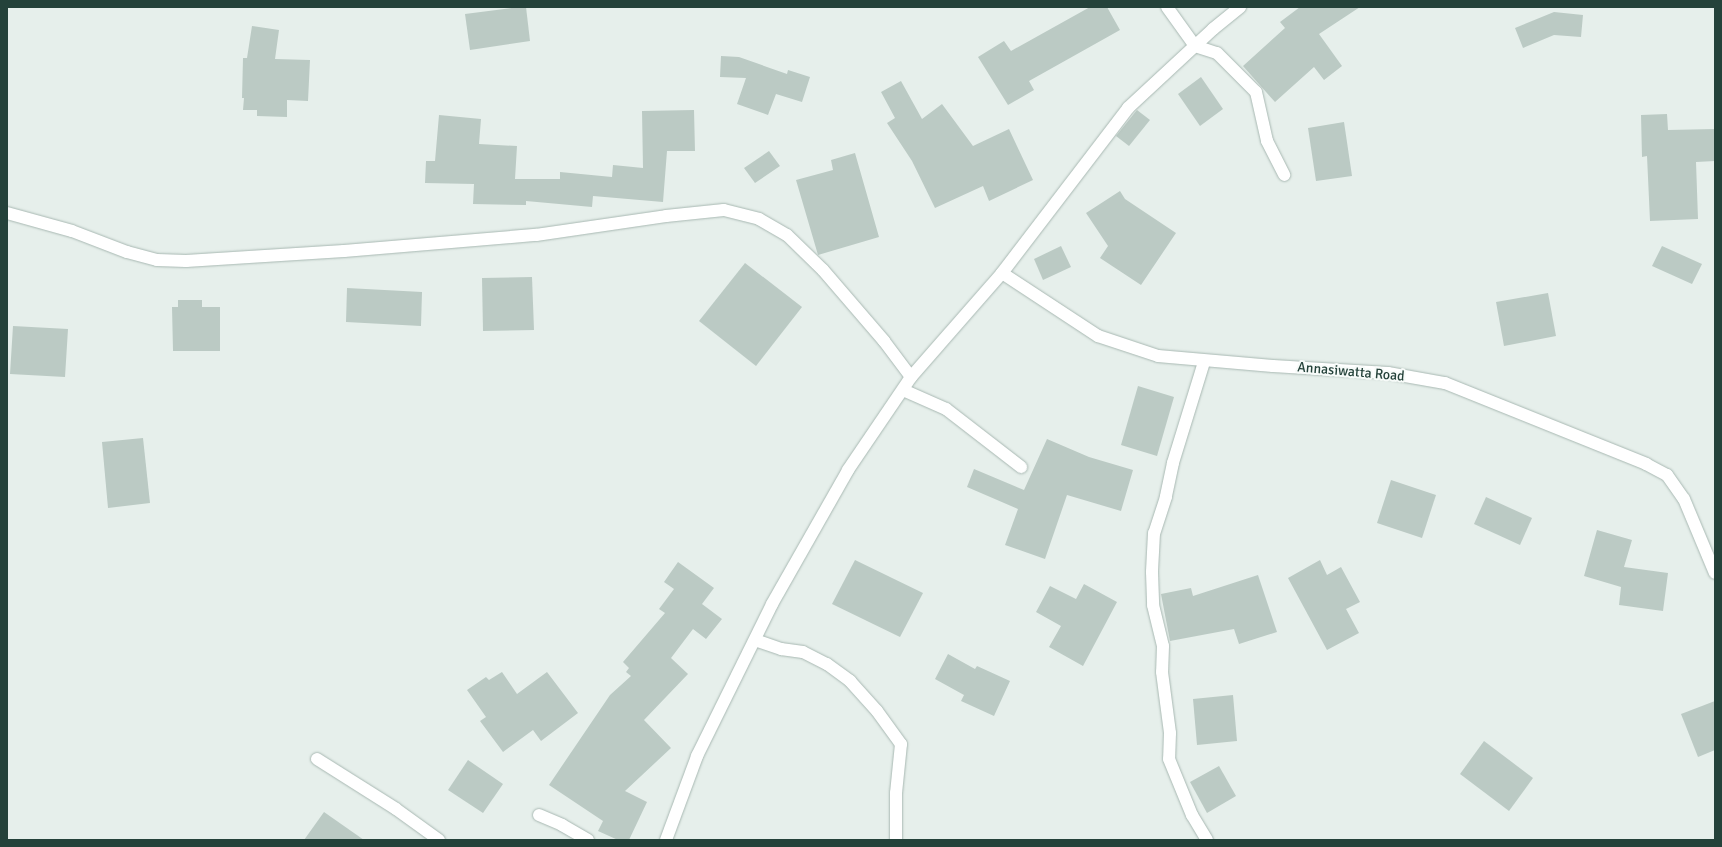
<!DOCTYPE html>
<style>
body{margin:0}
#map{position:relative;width:1722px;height:847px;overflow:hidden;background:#e6efeb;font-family:Signika,sans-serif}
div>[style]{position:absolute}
.building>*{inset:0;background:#bbcac4}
.roads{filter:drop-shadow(0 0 1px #a8b8b2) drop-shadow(0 0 1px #a8b8b2)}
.minor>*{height:12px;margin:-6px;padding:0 6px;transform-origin:6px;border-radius:6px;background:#fff}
.tertiary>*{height:12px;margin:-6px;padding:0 6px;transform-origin:6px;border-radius:6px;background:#fff}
span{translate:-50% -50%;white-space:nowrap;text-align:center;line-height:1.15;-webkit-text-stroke:4px #f7fbf9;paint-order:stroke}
.street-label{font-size:14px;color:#24423a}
.frame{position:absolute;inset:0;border:8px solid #24423a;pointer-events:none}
</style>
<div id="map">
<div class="building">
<div style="clip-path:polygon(519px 7px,526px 7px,530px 41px,470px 50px,465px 14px)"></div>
<div style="clip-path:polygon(1090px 7px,1107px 7px,1120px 30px,1029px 81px,1034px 90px,1008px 105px,978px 57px,1004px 41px,1011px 51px)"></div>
<div style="clip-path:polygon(1300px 7px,1360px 7px,1319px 34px,1342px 66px,1324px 80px,1314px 67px,1275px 102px,1243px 66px,1285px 28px,1280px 22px)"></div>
<div style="clip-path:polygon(1554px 12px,1583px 15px,1581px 37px,1554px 35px,1523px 48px,1515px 28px)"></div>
<div style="clip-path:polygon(252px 26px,279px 30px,275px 59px,310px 60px,308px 101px,287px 100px,287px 117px,257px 116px,257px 110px,243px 110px,244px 98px,242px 98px,243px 58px,247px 58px)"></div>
<div style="clip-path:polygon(721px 56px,739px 57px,787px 74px,788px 70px,810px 77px,802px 102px,776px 94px,768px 115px,737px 104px,746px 78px,720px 77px)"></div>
<div style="clip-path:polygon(1201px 77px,1223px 109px,1200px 126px,1178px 94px)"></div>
<div style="clip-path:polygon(901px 81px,922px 119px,942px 104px,973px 146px,1009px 129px,1033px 180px,989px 201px,983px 186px,935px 208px,912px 161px,887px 123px,895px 118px,881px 92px)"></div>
<div style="clip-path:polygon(694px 110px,695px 151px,667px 151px,663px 202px,593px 196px,592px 207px,526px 201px,526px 205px,473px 204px,474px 184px,425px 183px,426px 161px,435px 161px,439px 115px,481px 119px,479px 144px,517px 146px,515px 179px,560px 179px,560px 172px,612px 177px,613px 165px,643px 168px,642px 111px)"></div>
<div style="clip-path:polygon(1137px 110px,1150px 120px,1129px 146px,1116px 136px)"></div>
<div style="clip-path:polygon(1667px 114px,1668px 130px,1715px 129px,1715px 161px,1696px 162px,1698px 219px,1650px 221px,1647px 156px,1642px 157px,1641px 115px)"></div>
<div style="clip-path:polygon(1344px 122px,1352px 176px,1316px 181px,1308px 128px)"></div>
<div style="clip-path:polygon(769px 151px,780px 166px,755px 183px,744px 168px)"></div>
<div style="clip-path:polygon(855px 153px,879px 237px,818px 255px,796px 180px,833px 170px,831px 160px)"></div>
<div style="clip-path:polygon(1120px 191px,1125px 199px,1176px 233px,1141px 285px,1100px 258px,1108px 246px,1086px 213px)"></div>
<div style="clip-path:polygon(1061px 246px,1071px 267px,1043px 280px,1034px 259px)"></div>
<div style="clip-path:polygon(1662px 246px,1702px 264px,1692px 284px,1652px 266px)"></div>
<div style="clip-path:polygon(745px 263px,802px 307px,756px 366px,699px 321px)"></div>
<div style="clip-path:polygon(532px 277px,534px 330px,483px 331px,482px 278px)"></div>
<div style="clip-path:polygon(347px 288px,422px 292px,421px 326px,346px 322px)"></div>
<div style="clip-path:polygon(1548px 293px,1556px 336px,1504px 346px,1496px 302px)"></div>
<div style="clip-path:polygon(178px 300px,202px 300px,202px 307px,220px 307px,220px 351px,173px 351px,172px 307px,178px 307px)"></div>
<div style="clip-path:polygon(13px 326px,68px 329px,65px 377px,10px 374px)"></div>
<div style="clip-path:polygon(1138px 386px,1174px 397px,1157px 456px,1121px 445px)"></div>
<div style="clip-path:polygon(143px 438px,150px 503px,108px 508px,102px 442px)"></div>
<div style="clip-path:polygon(1047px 439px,1089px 457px,1133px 470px,1121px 511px,1067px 495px,1045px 559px,1005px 545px,1018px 509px,967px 487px,974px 469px,1024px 490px)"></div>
<div style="clip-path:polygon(1391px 480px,1436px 495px,1422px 538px,1377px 523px)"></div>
<div style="clip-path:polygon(1486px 497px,1532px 518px,1520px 545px,1474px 524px)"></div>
<div style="clip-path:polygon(1597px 530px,1632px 540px,1624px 567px,1668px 573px,1663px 611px,1619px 605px,1621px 587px,1584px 576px)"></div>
<div style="clip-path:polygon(855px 560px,923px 593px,900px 637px,832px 604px)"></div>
<div style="clip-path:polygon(1320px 560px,1327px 575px,1341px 567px,1360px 602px,1346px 609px,1359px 633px,1327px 650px,1288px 578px)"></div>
<div style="clip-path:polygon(678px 562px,714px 588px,702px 604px,722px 619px,706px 639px,693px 629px,671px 658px,688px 674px,644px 720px,671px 748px,625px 791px,647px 802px,629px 840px,618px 840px,598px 831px,603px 821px,549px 785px,610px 695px,631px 676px,626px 672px,629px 668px,623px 662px,665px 613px,659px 609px,674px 589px,664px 582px)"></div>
<div style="clip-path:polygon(1258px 575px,1277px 632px,1239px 644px,1234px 629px,1170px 641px,1161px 594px,1191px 588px,1193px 596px)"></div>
<div style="clip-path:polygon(1084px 584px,1117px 602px,1083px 666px,1049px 647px,1061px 626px,1036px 612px,1050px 586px,1076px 599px)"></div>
<div style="clip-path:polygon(948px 654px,975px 669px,977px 666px,1010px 681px,994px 716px,961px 701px,964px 695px,935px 679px)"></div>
<div style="clip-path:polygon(502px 672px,517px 694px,547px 672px,578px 713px,541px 741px,533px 730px,503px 752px,480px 721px,486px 717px,467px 690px,486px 677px,489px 680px)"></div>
<div style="clip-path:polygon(1233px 695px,1237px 741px,1197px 745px,1193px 699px)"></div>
<div style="clip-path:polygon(1715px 701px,1715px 750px,1698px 757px,1681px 714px)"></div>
<div style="clip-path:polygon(1484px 741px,1533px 778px,1509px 811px,1460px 774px)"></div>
<div style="clip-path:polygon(468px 760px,503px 784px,483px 813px,448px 790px)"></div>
<div style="clip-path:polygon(1219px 766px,1236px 796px,1207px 813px,1190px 782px)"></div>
<div style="clip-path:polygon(324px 812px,364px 840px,304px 840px)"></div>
</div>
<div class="roads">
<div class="minor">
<div style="left:1167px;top:7px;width:48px;rotate:54.3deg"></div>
<div style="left:1195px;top:46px;width:23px;rotate:18deg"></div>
<div style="left:1217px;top:53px;width:55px;rotate:45deg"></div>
<div style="left:1256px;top:92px;width:50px;rotate:77.3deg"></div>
<div style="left:1267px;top:141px;width:38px;rotate:63deg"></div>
<div style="left:7px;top:213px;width:67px;rotate:15.5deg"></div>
<div style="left:72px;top:231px;width:59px;rotate:20.9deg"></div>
<div style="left:127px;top:252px;width:31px;rotate:15deg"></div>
<div style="left:157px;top:260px;width:29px;rotate:2deg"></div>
<div style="left:186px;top:261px;width:158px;rotate:-3.6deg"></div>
<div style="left:344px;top:251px;width:193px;rotate:-4.8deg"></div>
<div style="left:536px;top:235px;width:131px;rotate:-8.3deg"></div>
<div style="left:666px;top:216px;width:58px;rotate:-5.9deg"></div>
<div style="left:724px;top:210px;width:36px;rotate:14deg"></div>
<div style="left:759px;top:219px;width:32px;rotate:30deg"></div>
<div style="left:787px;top:235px;width:50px;rotate:44.2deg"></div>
<div style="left:823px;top:270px;width:94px;rotate:49.3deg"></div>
<div style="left:884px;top:341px;width:45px;rotate:53.1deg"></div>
<div style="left:1002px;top:273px;width:115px;rotate:33.3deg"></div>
<div style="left:1098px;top:336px;width:63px;rotate:18.4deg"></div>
<div style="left:1158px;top:356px;width:115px;rotate:5deg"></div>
<div style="left:1273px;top:366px;width:115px;rotate:3.5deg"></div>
<div style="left:1388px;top:373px;width:58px;rotate:10deg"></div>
<div style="left:1445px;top:383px;width:217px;rotate:21.9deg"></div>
<div style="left:1646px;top:464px;width:24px;rotate:28deg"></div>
<div style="left:1667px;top:475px;width:29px;rotate:55deg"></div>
<div style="left:1684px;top:499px;width:80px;rotate:67.3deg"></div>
<div style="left:1204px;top:362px;width:106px;rotate:107.1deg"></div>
<div style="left:1173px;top:463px;width:35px;rotate:102deg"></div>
<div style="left:1166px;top:497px;width:38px;rotate:108deg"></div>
<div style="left:1154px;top:533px;width:39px;rotate:93deg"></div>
<div style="left:1152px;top:572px;width:33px;rotate:88deg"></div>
<div style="left:1153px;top:605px;width:42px;rotate:76.3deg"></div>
<div style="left:1163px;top:646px;width:26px;rotate:92deg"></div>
<div style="left:1162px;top:672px;width:62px;rotate:82.5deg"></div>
<div style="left:1170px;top:733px;width:26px;rotate:92deg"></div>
<div style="left:1169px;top:759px;width:61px;rotate:67.7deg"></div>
<div style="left:1192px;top:815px;width:29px;rotate:59deg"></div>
<div style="left:903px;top:390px;width:47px;rotate:23.8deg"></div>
<div style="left:946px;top:409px;width:95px;rotate:37.7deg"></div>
<div style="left:755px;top:640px;width:28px;rotate:19deg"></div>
<div style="left:781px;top:649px;width:22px;rotate:8deg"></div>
<div style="left:803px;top:652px;width:27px;rotate:27deg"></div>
<div style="left:827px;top:664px;width:29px;rotate:36deg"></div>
<div style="left:850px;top:681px;width:40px;rotate:48deg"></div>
<div style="left:877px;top:711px;width:41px;rotate:54deg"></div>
<div style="left:901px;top:744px;width:49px;rotate:95.8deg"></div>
<div style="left:896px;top:793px;width:47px;rotate:90deg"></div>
<div style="left:317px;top:759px;width:93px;rotate:32.3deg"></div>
<div style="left:396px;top:809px;width:53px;rotate:35.8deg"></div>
<div style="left:539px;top:815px;width:25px;rotate:23deg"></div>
<div style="left:562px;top:825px;width:30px;rotate:30deg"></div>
</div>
<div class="tertiary">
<div style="left:666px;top:840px;width:90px;rotate:-69.7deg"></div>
<div style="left:697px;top:756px;width:169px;rotate:-63.7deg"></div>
<div style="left:772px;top:604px;width:154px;rotate:-60.4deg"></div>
<div style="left:848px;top:470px;width:112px;rotate:-55.9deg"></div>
<div style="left:911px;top:377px;width:138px;rotate:-48.8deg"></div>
<div style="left:1002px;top:273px;width:208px;rotate:-52.6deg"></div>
<div style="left:1128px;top:108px;width:116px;rotate:-42.9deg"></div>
<div style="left:1213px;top:29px;width:35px;rotate:-39deg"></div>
</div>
</div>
<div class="street-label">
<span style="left:1351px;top:372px;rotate:5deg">Annasiwatta Road</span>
</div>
<div class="frame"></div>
</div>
